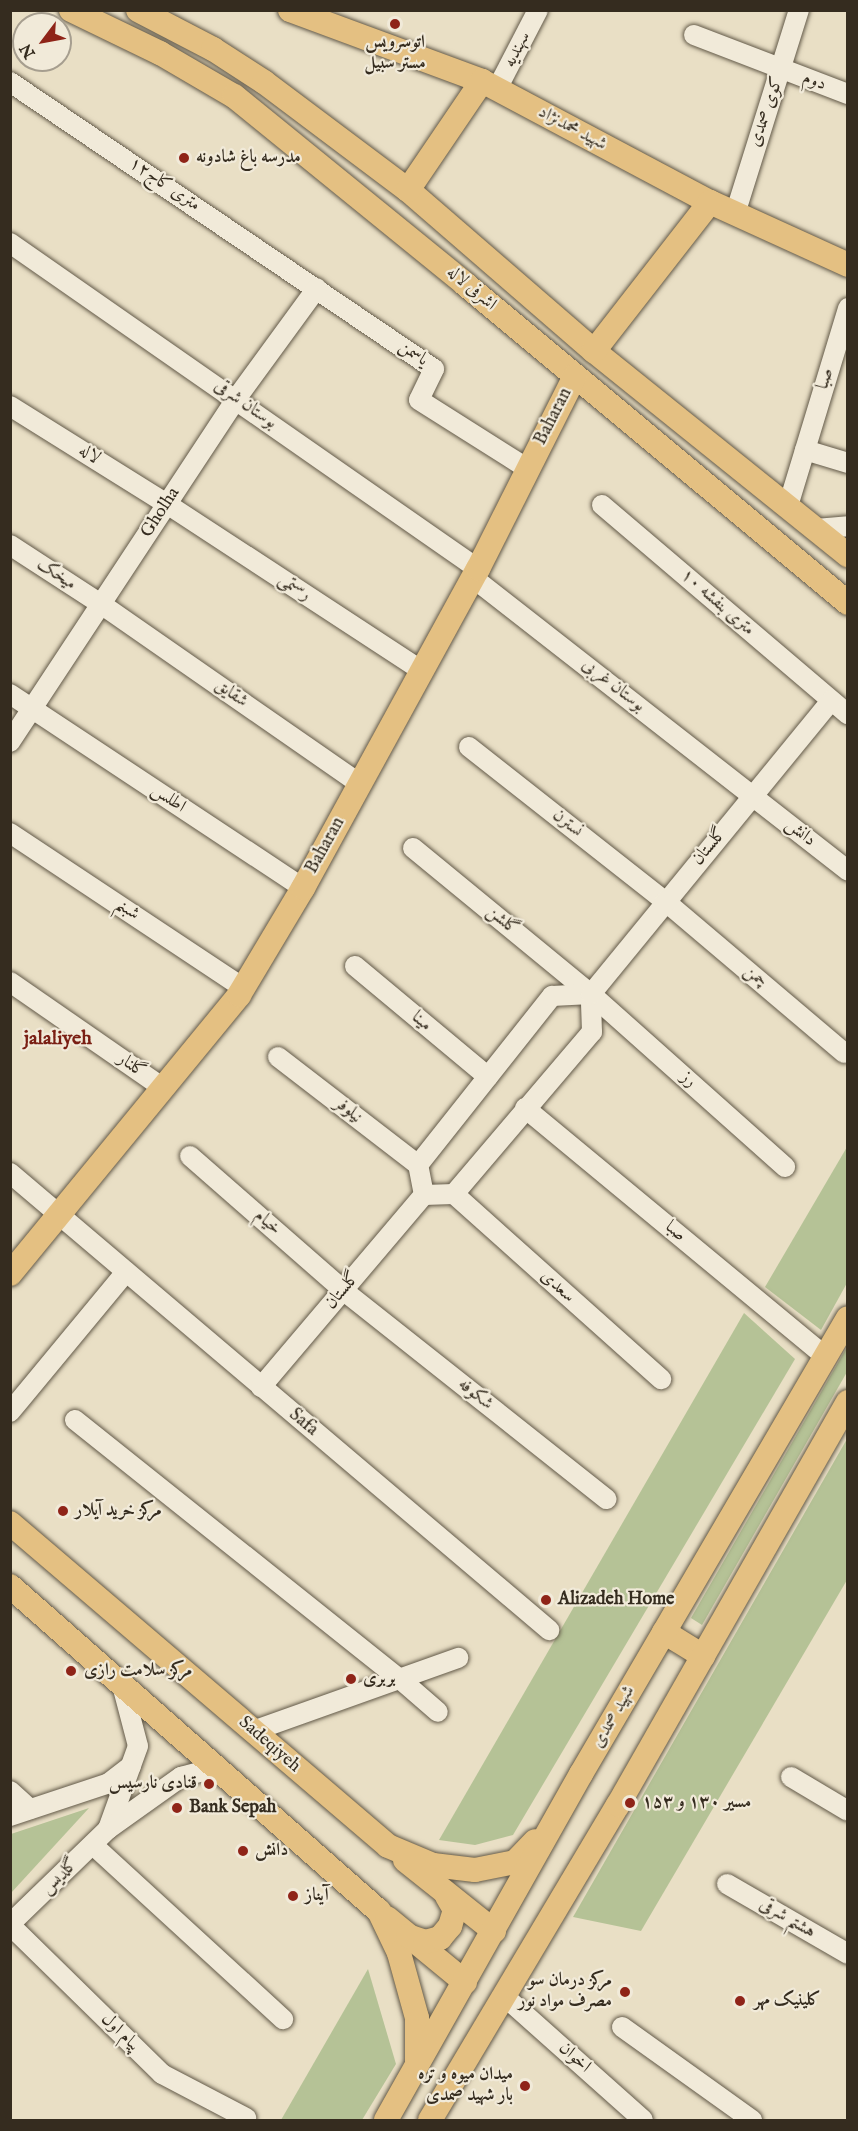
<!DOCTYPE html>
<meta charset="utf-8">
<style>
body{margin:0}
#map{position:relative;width:858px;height:2131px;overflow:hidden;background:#e9dfc5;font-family:"IM FELL English",Amiri,serif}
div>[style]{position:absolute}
.green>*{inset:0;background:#b5c296}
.roads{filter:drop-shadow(0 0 2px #625948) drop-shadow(0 0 2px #625948)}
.minor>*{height:20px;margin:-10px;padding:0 10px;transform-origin:10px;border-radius:10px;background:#f1ead9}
.major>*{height:24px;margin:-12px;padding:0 12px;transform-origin:12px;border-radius:12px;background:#e4c082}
.dots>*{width:16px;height:16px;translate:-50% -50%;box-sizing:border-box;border:3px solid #f1ead9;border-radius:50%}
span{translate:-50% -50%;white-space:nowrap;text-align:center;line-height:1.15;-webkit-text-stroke:4.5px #f1ead9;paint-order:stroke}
.poi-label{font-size:18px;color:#352c1f;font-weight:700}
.left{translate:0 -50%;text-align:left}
.right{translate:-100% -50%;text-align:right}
.street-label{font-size:18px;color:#352c1f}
.neighbourhood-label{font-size:20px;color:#7a1f14;font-weight:700}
.frame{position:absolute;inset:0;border:12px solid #352c1f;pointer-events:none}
.north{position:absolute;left:12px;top:12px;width:60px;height:60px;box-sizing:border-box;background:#f1ead9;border:2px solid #a69e8f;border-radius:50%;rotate:238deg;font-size:16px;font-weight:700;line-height:24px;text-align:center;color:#352c1f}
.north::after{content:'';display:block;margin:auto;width:21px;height:27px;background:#8f2418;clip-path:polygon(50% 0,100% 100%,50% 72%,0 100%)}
</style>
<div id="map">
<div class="green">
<div style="clip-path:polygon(847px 1147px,847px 1283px,821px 1330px,765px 1287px)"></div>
<div style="clip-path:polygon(744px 1313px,795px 1359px,513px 1835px,475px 1845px,439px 1840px)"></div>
<div style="clip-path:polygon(847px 1347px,847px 1372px,702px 1625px,691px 1618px)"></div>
<div style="clip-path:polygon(847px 1439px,847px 1580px,641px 1931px,573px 1917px)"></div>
<div style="clip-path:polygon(89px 1808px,11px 1893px,11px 1834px)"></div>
<div style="clip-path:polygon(368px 1969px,396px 2064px,362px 2120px,281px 2120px)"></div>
</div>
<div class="roads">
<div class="minor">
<div style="left:694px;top:35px;width:165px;rotate:21deg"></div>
<div style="left:10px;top:82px;width:512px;rotate:34.09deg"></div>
<div style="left:434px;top:369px;width:34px;rotate:116deg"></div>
<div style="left:419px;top:400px;width:129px;rotate:32.3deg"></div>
<div style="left:497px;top:89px;width:89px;rotate:-62.6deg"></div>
<div style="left:735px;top:214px;width:214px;rotate:-72.6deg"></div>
<div style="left:10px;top:243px;width:570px;rotate:34.86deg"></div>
<div style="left:10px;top:406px;width:185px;rotate:32deg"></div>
<div style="left:167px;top:504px;width:305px;rotate:33.2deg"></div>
<div style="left:805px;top:450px;width:45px;rotate:16.8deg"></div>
<div style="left:602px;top:505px;width:323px;rotate:40.4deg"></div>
<div style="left:788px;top:506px;width:207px;rotate:-73.1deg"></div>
<div style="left:816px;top:529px;width:32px;rotate:-5deg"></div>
<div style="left:10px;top:545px;width:108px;rotate:33deg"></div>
<div style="left:101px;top:604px;width:315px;rotate:34.8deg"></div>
<div style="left:472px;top:577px;width:477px;rotate:38deg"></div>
<div style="left:10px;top:694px;width:351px;rotate:33.5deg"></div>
<div style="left:10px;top:742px;width:411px;rotate:-56.6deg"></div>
<div style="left:236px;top:399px;width:137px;rotate:-53.9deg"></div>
<div style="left:469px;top:747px;width:249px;rotate:38.2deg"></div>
<div style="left:665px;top:901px;width:235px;rotate:40.3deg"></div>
<div style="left:10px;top:833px;width:280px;rotate:33.6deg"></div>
<div style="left:413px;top:848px;width:230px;rotate:39.4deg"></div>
<div style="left:591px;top:994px;width:260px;rotate:41.7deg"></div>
<div style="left:355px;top:966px;width:173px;rotate:39.8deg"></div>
<div style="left:10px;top:982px;width:186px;rotate:34.7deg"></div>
<div style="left:278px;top:1057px;width:177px;rotate:37.6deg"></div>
<div style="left:525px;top:1108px;width:389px;rotate:39.6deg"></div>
<div style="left:190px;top:1156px;width:205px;rotate:41.2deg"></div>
<div style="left:344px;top:1291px;width:335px;rotate:38.4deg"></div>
<div style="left:10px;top:1173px;width:707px;rotate:40.29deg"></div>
<div style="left:454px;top:1194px;width:278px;rotate:41.8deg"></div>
<div style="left:424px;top:1195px;width:31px;rotate:-101deg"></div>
<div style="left:418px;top:1165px;width:216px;rotate:-51.6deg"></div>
<div style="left:552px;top:996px;width:39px;rotate:-3deg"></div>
<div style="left:261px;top:1387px;width:252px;rotate:-49.7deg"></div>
<div style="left:424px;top:1195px;width:30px;rotate:-2deg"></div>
<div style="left:454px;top:1194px;width:213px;rotate:-49.6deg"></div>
<div style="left:592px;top:1032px;width:38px;rotate:-92deg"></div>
<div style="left:591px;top:994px;width:379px;rotate:-50.7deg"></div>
<div style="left:10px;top:1412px;width:182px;rotate:-50.4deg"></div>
<div style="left:75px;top:1420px;width:416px;rotate:38.6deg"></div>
<div style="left:400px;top:1679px;width:50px;rotate:41deg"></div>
<div style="left:253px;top:1731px;width:218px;rotate:-19.6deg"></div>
<div style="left:791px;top:1777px;width:66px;rotate:30.8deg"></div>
<div style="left:10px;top:1791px;width:27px;rotate:42deg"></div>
<div style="left:10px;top:1816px;width:104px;rotate:-18.4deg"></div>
<div style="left:109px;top:1783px;width:28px;rotate:-38deg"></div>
<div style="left:108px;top:1829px;width:88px;rotate:-70.1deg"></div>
<div style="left:138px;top:1746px;width:63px;rotate:-104.7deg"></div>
<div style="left:93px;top:1845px;width:258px;rotate:42.5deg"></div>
<div style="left:727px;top:1884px;width:140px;rotate:30deg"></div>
<div style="left:10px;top:1924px;width:136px;rotate:-44.1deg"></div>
<div style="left:108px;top:1829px;width:90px;rotate:-35.5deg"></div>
<div style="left:181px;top:1777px;width:35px;rotate:-15deg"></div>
<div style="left:10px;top:1925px;width:213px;rotate:44.4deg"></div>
<div style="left:162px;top:2074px;width:95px;rotate:27.6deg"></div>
<div style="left:504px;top:1996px;width:186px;rotate:41.7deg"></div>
<div style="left:622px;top:2027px;width:160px;rotate:35.6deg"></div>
</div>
<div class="major">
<div style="left:71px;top:10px;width:99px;rotate:25.8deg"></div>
<div style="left:160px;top:53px;width:86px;rotate:30.2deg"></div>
<div style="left:234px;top:96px;width:298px;rotate:39.1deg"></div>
<div style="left:465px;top:284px;width:498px;rotate:39.8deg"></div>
<div style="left:138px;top:10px;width:85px;rotate:27.5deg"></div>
<div style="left:213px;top:49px;width:61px;rotate:32.9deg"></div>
<div style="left:264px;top:82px;width:180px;rotate:36.9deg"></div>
<div style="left:408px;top:190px;width:246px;rotate:40.9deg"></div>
<div style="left:594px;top:351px;width:326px;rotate:38.8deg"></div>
<div style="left:290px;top:10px;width:205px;rotate:20.3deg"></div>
<div style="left:482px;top:81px;width:258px;rotate:28deg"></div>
<div style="left:710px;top:202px;width:152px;rotate:24.5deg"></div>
<div style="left:408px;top:190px;width:132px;rotate:-55.8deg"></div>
<div style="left:594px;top:351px;width:189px;rotate:-52.1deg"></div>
<div style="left:10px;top:1274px;width:361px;rotate:-50.6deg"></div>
<div style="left:239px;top:995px;width:125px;rotate:-59.1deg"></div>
<div style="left:303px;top:888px;width:364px;rotate:-61.3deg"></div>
<div style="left:478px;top:569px;width:216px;rotate:-63.3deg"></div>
<div style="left:10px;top:1523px;width:497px;rotate:40.5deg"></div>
<div style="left:388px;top:1846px;width:49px;rotate:22.9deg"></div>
<div style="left:433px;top:1865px;width:42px;rotate:6.8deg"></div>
<div style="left:475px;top:1870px;width:41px;rotate:-11.3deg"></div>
<div style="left:515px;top:1862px;width:29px;rotate:-46deg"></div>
<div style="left:10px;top:1586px;width:492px;rotate:41.4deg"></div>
<div style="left:379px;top:1911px;width:47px;rotate:64.5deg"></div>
<div style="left:399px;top:1953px;width:67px;rotate:74.5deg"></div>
<div style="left:417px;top:2018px;width:46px;rotate:90deg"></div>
<div style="left:664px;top:1632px;width:46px;rotate:31.6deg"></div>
<div style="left:405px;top:1860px;width:114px;rotate:38.6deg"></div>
<div style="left:387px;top:1918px;width:101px;rotate:39.4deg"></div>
<div style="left:408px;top:1936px;width:18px;rotate:19deg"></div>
<div style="left:425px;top:1942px;width:16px;rotate:-15deg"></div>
<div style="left:440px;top:1938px;width:16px;rotate:-50deg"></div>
<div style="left:450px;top:1926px;width:17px;rotate:-73deg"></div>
<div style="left:455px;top:1910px;width:16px;rotate:-120deg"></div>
<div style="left:386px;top:2120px;width:397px;rotate:-60.6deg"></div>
<div style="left:581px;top:1774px;width:528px;rotate:-59.65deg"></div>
<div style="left:430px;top:2120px;width:367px;rotate:-59.2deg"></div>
<div style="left:618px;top:1805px;width:464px;rotate:-60.3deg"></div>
</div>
</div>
<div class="dots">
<div style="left:395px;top:24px;background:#8f2418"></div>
<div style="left:184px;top:158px;background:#8f2418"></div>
<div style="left:63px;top:1511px;background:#8f2418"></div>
<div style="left:546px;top:1600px;background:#8f2418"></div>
<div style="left:71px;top:1671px;background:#8f2418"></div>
<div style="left:351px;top:1679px;background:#8f2418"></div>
<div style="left:209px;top:1784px;background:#8f2418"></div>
<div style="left:630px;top:1803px;background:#8f2418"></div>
<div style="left:177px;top:1808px;background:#8f2418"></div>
<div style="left:243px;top:1851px;background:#8f2418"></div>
<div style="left:293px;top:1896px;background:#8f2418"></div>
<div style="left:625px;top:1992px;background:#8f2418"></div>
<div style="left:740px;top:2001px;background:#8f2418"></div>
<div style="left:525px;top:2086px;background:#8f2418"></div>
</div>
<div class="poi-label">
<span style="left:395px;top:54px">اتوسرویس<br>مستر سبیل</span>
<span class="left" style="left:196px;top:158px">مدرسه باغ شادونه</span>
<span class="left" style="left:75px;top:1511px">مرکز خرید آیلار</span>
<span class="left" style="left:558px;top:1600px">Alizadeh Home</span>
<span class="left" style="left:84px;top:1671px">مرکز سلامت رازی</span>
<span class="left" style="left:363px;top:1679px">بربری</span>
<span class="right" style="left:197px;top:1784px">قنادی نارسیس</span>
<span class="left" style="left:642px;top:1803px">مسیر ۱۳۰ و ۱۵۳</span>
<span class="left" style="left:189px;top:1808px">Bank Sepah</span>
<span class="left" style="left:255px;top:1851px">دانش</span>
<span class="left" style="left:305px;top:1896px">آیناز</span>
<span class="right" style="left:612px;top:1992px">مرکز درمان سو<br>مصرف مواد نور</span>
<span class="left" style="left:754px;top:2001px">کلینیک مهر</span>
<span class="right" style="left:513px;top:2086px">میدان میوه و تره<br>بار شهید صمدی</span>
</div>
<div class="street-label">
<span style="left:518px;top:50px;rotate:-63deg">سهندیه</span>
<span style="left:814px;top:82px;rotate:20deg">دوم</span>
<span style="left:767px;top:112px;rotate:-71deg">کوی صمدی</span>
<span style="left:572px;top:129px;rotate:28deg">شهید محمدنژاد</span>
<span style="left:164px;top:185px;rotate:34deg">۱۲متری کاج</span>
<span style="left:471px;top:289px;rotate:40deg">اشرفی لاله</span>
<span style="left:413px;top:354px;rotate:35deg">یاسمن</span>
<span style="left:826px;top:379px;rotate:-73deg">صبا</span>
<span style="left:245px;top:405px;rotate:35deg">بوستان شرقی</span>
<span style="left:554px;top:417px;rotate:-63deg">Baharan</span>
<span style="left:89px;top:455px;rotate:32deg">لاله</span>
<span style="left:161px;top:513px;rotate:-57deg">Gholha</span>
<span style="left:56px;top:575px;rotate:33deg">میخک</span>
<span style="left:294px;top:588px;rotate:33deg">رستمی</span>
<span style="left:717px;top:603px;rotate:41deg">۱۰ متری بنفشه</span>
<span style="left:613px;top:686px;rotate:38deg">بوستان غربی</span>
<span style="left:231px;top:694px;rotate:35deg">شقایق</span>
<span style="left:168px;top:799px;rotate:34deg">اطلس</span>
<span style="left:567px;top:824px;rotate:38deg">نسترن</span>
<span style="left:800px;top:833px;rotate:39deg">دانش</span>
<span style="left:326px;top:846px;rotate:-61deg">Baharan</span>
<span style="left:710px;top:847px;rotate:-50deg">گلستان</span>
<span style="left:127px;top:910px;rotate:34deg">شبنم</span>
<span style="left:502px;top:921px;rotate:39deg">گلشن</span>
<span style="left:755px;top:977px;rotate:40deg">چمن</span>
<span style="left:421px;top:1022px;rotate:40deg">مینا</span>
<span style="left:131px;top:1066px;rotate:35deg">گلنار</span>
<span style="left:688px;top:1080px;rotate:42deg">رز</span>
<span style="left:348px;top:1111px;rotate:38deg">نیلوفر</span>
<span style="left:267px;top:1223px;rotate:41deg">خیام</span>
<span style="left:675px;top:1232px;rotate:40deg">صبا</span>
<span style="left:557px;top:1287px;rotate:42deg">سعدی</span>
<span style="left:343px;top:1291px;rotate:-50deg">گلستان</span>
<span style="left:475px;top:1395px;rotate:38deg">شکوفه</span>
<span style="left:303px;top:1423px;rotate:40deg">Safa</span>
<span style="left:614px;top:1717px;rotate:-60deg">شهید صمدی</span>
<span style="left:269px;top:1745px;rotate:41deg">Sadeqiyeh</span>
<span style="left:60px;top:1877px;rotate:-44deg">گلدیس</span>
<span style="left:787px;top:1919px;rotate:30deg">هشتم شرقی</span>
<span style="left:120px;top:2033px;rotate:44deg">پیام اول</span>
<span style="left:574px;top:2058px;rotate:42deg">اخوان</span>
</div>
<div class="neighbourhood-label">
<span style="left:58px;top:1038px">jalaliyeh</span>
</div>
<div class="frame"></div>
<div class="north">N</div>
</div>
